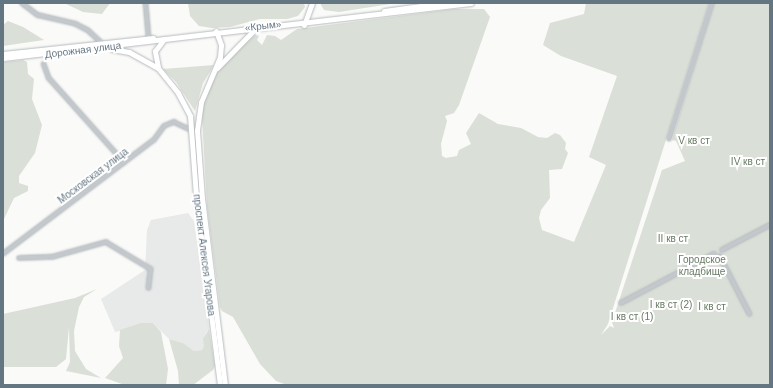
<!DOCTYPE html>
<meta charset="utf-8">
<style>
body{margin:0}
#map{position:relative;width:773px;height:388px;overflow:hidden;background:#fafaf8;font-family:Helvetica,sans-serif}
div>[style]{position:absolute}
.built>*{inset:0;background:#e8e9e9}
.green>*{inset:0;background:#dadfd7}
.roads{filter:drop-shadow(0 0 1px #b5babe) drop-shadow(0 0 1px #b5babe)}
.street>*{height:3.5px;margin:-1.75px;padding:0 1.75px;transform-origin:1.75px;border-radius:1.75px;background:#c3c8cc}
.primary>*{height:5px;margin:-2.5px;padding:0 2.5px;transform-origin:2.5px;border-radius:2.5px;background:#fff}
span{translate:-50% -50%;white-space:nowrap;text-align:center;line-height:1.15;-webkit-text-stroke:4px #fff;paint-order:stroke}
.street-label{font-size:10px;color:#657683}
.park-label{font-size:10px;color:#687a64}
.frame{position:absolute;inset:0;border:4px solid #657683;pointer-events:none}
</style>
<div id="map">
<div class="built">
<div style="clip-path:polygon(188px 213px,194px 221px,209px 329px,206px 333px,204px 346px,202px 350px,194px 351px,183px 343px,169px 339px,153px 323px,115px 332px,101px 299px,145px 270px,147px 230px,151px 220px)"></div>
</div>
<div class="green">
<div style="clip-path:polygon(64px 3px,110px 3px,102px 14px,83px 12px)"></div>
<div style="clip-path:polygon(188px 3px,304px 3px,305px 7px,298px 16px,287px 19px,260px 19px,230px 27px,212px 28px,199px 26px,190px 16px)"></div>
<div style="clip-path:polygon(320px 3px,397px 3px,339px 12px,324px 10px)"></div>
<div style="clip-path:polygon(586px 3px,709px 3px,608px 324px,601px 335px,610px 326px,614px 328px,612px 322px,662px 170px,685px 161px,676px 141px,672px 140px,714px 3px,770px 3px,770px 385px,287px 385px,276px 381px,260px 364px,233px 317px,222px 311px,220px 307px,207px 206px,202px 116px,203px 102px,218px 68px,255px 35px,259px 36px,257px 40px,262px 45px,267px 35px,275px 36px,281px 40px,297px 29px,454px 9px,484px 9px,490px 17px,459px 105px,454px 113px,445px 116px,447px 121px,441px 144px,442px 156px,446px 158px,457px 156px,459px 150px,471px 144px,466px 133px,479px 113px,498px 124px,521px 128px,538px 137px,547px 138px,555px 133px,560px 135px,566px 143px,565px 149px,568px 153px,562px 169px,549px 170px,550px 198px,541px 210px,539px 218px,542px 230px,574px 242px,606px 165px,589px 157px,617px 76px,561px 56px,543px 45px,550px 23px,584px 14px)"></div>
<div style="clip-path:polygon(8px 21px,23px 27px,44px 40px,3px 46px,3px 25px)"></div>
<div style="clip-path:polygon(23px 60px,27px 62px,28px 74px,34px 79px,32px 99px,42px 125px,35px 153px,19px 176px,19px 183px,28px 186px,28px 191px,14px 198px,3px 221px,3px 62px)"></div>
<div style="clip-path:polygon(214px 65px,203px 83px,195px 111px,176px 82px,163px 69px)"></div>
<div style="clip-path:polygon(97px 289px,84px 297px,79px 307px,74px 331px,75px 351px,86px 369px,101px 378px,66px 371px,70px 362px,69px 327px,66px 359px,56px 367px,3px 367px,3px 314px,75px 298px)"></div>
<div style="clip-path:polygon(141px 323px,153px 323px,161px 332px,168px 369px,166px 385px,125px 385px,105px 378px,123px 358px,119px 346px,120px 330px)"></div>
<div style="clip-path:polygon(209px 329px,215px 366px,213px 370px,193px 385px,179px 385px,178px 371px,169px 339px,183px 343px,194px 351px,202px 350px,204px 346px,203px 339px)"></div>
</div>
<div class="roads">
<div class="street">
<div style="left:22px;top:3px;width:20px;rotate:37deg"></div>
<div style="left:38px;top:15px;width:39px;rotate:13deg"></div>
<div style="left:76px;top:24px;width:13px;rotate:27deg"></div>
<div style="left:88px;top:30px;width:19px;rotate:43deg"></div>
<div style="left:146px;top:3px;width:35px;rotate:85deg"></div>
<div style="left:44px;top:64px;width:15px;rotate:70deg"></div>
<div style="left:49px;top:78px;width:113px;rotate:48.2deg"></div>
<div style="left:669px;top:139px;width:143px;rotate:-72.5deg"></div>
<div style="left:722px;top:250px;width:54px;rotate:-27.5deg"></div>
<div style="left:3px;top:254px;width:189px;rotate:-37.1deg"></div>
<div style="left:154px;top:140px;width:17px;rotate:-54deg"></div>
<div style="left:164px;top:126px;width:11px;rotate:-22deg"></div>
<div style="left:174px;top:122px;width:19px;rotate:25deg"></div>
<div style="left:720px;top:256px;width:65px;rotate:62.7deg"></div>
<div style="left:19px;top:258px;width:33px;rotate:-2deg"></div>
<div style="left:52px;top:257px;width:56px;rotate:-15.5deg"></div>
<div style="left:106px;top:242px;width:52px;rotate:31deg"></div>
<div style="left:151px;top:269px;width:19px;rotate:96deg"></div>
<div style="left:621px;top:303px;width:105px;rotate:-27.8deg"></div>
</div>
<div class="primary">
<div style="left:384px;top:11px;width:59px;rotate:-7.9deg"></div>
<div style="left:304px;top:25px;width:23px;rotate:-70deg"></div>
<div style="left:216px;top:31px;width:15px;rotate:70deg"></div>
<div style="left:221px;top:45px;width:12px;rotate:95deg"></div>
<div style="left:220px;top:57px;width:49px;rotate:112.9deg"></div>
<div style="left:201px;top:102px;width:28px;rotate:98deg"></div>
<div style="left:197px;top:130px;width:68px;rotate:85.8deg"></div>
<div style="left:202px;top:198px;width:188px;rotate:83deg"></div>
<div style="left:112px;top:49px;width:17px;rotate:10deg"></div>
<div style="left:129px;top:52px;width:33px;rotate:29deg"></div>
<div style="left:158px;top:68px;width:32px;rotate:51deg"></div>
<div style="left:178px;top:93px;width:26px;rotate:62deg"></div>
<div style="left:190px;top:116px;width:79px;rotate:85.7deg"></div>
<div style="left:196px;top:195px;width:192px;rotate:82.8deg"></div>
<div style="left:3px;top:54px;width:151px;rotate:-6.1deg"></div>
<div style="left:3px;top:58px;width:471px;rotate:-6.7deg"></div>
<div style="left:158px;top:67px;width:16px;rotate:-101deg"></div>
<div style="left:155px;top:51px;width:15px;rotate:-53deg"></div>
<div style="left:217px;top:68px;width:54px;rotate:-45.7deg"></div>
</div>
</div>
<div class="street-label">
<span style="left:263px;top:26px;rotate:-6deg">«Крым»</span>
<span style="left:83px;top:50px;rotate:-7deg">Дорожная улица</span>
<span style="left:93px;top:176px;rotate:-37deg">Московская улица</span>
<span style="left:204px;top:255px;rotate:83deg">проспект Алексея Угарова</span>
</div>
<div class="park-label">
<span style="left:694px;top:141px">V кв ст</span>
<span style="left:748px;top:162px">IV кв ст</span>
<span style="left:673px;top:239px">II кв ст</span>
<span style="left:702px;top:265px">Городское<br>кладбище</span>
<span style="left:671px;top:305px">I кв ст (2)</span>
<span style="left:712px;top:307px">I кв ст</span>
<span style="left:632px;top:317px">I кв ст (1)</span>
</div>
<div class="frame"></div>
</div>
